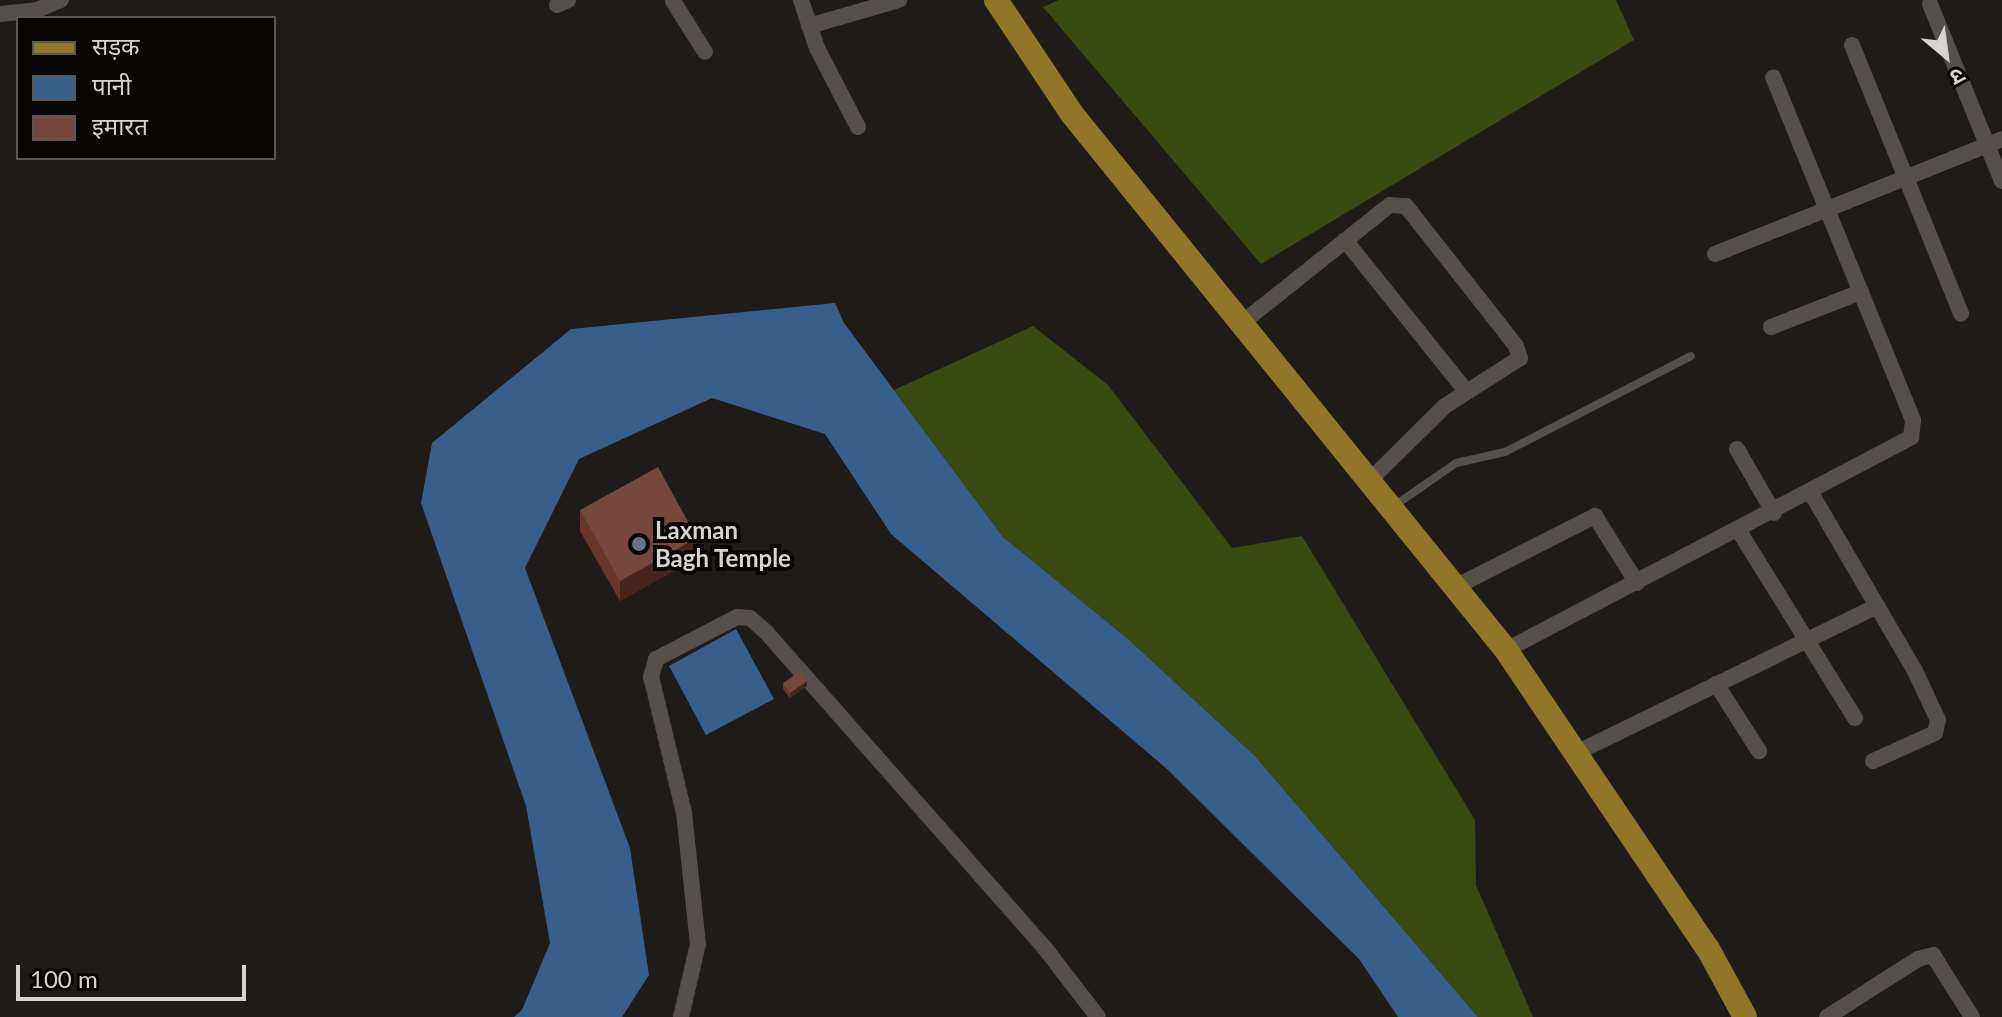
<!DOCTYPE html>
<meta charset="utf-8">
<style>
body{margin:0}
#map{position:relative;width:2002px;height:1017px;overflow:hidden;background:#1f1b18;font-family:Lato,"Noto Sans Devanagari",sans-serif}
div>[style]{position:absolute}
.forest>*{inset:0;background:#394b10}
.water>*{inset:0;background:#385e8b}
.lane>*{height:8px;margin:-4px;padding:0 4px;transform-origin:4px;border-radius:4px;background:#55504c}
.street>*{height:16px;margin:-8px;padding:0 8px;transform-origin:8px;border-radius:8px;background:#55504c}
.primary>*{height:24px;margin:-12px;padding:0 12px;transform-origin:12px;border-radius:12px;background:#927627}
.wall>*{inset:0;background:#6a362b}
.shaded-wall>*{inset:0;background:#47241c}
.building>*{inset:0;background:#76473d}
.dots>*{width:22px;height:22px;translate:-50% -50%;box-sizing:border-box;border:4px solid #080605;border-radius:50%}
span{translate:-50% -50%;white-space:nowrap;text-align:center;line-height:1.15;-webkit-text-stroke:8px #080605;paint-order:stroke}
.poi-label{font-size:24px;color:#d6d3d0;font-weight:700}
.left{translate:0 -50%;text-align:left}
.legend{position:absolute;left:16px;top:16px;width:260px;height:144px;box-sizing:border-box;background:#080605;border:2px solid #5a5856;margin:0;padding:10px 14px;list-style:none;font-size:24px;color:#d6d3d0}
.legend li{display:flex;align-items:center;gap:16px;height:40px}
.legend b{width:40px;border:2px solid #5a5856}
.north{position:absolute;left:1906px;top:16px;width:80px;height:80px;-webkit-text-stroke:6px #080605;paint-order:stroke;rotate:151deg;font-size:22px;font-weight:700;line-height:32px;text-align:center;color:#d6d3d0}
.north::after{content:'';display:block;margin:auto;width:28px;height:36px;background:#d6d3d0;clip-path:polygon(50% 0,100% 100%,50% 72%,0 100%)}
.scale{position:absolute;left:16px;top:965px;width:230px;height:36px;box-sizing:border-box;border:4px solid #d6d3d0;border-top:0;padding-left:10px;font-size:24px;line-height:28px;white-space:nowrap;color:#d6d3d0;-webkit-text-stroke:6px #080605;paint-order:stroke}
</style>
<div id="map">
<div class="forest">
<div style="clip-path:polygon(1059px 0,1616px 0,1634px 40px,1261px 264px,1043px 7px)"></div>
<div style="clip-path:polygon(1033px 326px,1108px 385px,1232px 548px,1302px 536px,1475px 820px,1476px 885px,1533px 1017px,1478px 1017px,1255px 756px,1128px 639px,1003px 537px,894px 390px)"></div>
</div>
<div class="water">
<div style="clip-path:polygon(835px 303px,844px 323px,1003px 537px,1128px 639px,1255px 756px,1478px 1017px,1398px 1017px,1359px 959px,1167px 769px,891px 534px,825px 434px,712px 398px,579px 459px,525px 568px,630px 848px,649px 975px,622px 1017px,514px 1017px,522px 1010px,550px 943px,526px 806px,421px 503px,432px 443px,571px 329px)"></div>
<div style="clip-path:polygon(736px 629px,774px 699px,706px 735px,669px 666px)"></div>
</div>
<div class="lane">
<div style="left:1394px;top:506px;width:75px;rotate:-34.7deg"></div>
<div style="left:1456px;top:463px;width:50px;rotate:-12.7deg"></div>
<div style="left:1505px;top:452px;width:209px;rotate:-27.3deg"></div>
</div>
<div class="street">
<div style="left:801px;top:0;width:51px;rotate:71.6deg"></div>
<div style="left:817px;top:48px;width:89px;rotate:62.6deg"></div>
<div style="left:673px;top:1px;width:60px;rotate:57.9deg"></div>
<div style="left:1930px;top:4px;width:191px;rotate:67.9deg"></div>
<div style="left:557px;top:5px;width:12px;rotate:-24deg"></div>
<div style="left:0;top:14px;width:37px;rotate:-6deg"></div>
<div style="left:37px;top:10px;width:26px;rotate:-23deg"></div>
<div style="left:809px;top:26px;width:94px;rotate:-16.1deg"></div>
<div style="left:1852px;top:45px;width:290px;rotate:67.9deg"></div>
<div style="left:1345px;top:240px;width:193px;rotate:51.3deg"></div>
<div style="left:1715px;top:254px;width:309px;rotate:-21.8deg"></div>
<div style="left:1242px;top:323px;width:189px;rotate:-38.6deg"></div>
<div style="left:1390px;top:205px;width:16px;rotate:4deg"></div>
<div style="left:1406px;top:206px;width:178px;rotate:51.8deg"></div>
<div style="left:1516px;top:346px;width:13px;rotate:72deg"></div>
<div style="left:1520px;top:358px;width:89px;rotate:147.4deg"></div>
<div style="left:1445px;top:406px;width:103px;rotate:135.4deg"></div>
<div style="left:1771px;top:327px;width:97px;rotate:-21.3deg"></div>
<div style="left:1737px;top:449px;width:74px;rotate:60deg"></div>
<div style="left:1811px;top:493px;width:206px;rotate:59.7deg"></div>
<div style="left:1915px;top:671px;width:54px;rotate:64.9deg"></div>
<div style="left:1938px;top:720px;width:13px;rotate:103deg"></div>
<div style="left:1935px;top:733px;width:68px;rotate:155.7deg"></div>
<div style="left:1739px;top:531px;width:220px;rotate:58.2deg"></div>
<div style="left:1457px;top:586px;width:155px;rotate:-26.9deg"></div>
<div style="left:1595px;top:516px;width:79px;rotate:57.9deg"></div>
<div style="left:1506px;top:650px;width:458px;rotate:-27.7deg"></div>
<div style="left:1911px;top:437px;width:17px;rotate:-83deg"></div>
<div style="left:1913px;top:420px;width:370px;rotate:-112.2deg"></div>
<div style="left:1716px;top:684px;width:80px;rotate:57.3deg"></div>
<div style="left:1578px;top:752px;width:333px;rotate:-26deg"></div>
<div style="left:681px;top:1017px;width:75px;rotate:-76.9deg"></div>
<div style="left:698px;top:944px;width:132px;rotate:-96.1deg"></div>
<div style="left:684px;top:813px;width:140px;rotate:-103.6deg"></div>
<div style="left:651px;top:677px;width:19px;rotate:-74deg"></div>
<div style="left:656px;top:659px;width:91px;rotate:-27.4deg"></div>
<div style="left:737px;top:617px;width:13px;rotate:4deg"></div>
<div style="left:750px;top:618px;width:23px;rotate:41deg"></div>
<div style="left:767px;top:633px;width:419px;rotate:48.6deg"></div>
<div style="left:1044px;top:947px;width:88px;rotate:52.4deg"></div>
<div style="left:1827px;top:1017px;width:108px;rotate:-32.5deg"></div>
<div style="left:1918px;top:959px;width:16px;rotate:-15deg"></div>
<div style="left:1933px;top:955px;width:73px;rotate:57.8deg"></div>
</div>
<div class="primary">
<div style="left:996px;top:0;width:137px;rotate:56.3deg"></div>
<div style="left:1072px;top:114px;width:690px;rotate:51deg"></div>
<div style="left:1506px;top:650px;width:361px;rotate:56deg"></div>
<div style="left:1708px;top:949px;width:77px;rotate:61.4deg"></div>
</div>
<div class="wall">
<div style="clip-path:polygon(580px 510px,697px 558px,620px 601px,580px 531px)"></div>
<div style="clip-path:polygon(783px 683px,807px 686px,790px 698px,783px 689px)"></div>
</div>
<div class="shaded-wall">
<div style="clip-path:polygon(697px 538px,697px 558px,620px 601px,620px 581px)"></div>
<div style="clip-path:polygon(807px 681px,807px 686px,790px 698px,790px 693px)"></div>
</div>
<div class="building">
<div style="clip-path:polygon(658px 467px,697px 538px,620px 581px,580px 510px)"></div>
<div style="clip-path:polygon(800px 671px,807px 681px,790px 693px,783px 683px)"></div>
</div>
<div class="dots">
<div style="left:639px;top:544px;background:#6b7280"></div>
</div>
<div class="poi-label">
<span class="left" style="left:655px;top:544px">Laxman<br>Bagh Temple</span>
</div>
<ul class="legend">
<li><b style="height:10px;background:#927627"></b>सड़क</li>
<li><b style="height:22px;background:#385e8b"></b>पानी</li>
<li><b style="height:22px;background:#76473d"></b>इमारत</li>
</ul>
<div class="north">उ</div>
<div class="scale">100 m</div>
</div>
